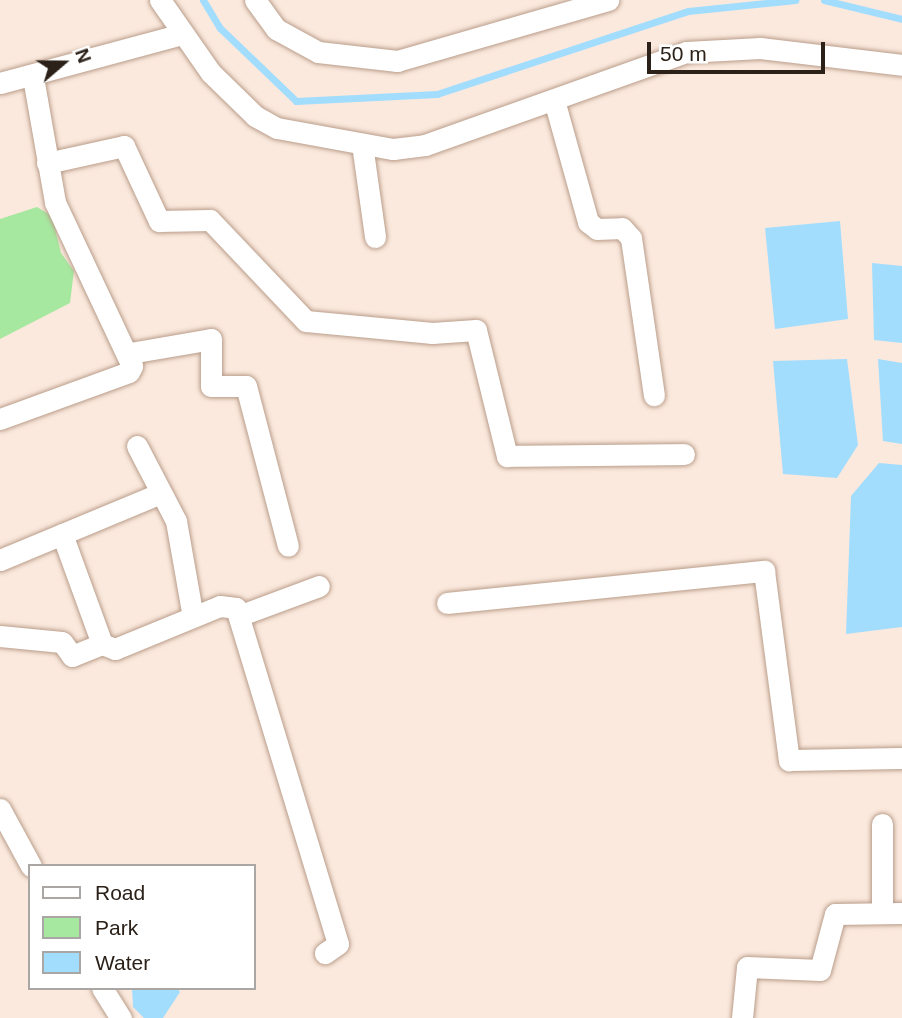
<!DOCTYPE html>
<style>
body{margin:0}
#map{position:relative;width:902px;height:1018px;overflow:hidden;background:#fbe9dd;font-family:Helvetica,sans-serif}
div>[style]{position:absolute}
.green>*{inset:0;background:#a7e8a0}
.water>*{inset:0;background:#a2ddfe}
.stream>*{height:7px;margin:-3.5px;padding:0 3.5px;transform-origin:3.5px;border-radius:3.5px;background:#a2ddfe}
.roads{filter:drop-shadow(0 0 2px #b99d8a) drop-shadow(0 0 2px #b99d8a)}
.minor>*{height:21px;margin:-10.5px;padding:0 10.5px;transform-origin:10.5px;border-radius:10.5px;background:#fff}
span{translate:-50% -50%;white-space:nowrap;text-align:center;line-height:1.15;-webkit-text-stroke:7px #fff;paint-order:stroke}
.legend{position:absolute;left:28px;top:864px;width:228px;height:126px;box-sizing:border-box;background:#fff;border:2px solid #aaa6a3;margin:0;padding:9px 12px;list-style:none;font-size:21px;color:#2b2119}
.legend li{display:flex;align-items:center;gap:14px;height:35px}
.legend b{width:35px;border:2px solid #aaa6a3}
.north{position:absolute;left:28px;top:28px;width:70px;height:70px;-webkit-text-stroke:5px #fff;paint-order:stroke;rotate:70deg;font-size:19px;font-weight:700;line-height:28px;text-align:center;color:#2b2119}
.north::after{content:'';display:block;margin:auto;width:24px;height:32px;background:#2b2119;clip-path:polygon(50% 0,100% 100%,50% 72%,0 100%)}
.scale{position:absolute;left:647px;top:42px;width:178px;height:32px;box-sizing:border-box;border:4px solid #2b2119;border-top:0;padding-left:9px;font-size:21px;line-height:24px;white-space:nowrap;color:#2b2119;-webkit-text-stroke:5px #fff;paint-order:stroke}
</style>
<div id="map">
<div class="green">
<div style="clip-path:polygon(37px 207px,52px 216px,61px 253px,74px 271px,70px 303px,0 339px,0 219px)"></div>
</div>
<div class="water">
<div style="clip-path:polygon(840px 221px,848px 319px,775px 329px,765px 228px)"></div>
<div style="clip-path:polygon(872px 263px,902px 266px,902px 343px,874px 340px)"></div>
<div style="clip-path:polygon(847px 359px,858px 445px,837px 478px,783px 474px,773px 361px)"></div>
<div style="clip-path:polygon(878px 359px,902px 363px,902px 444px,883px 441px)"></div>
<div style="clip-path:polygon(879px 463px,902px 465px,902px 627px,846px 634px,851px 496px)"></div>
<div style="clip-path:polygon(132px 988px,177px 988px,180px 992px,163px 1018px,144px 1018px,133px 1007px)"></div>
</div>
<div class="stream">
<div style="left:203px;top:0;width:33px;rotate:59deg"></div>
<div style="left:220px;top:28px;width:105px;rotate:43.8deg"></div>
<div style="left:296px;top:101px;width:141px;rotate:-2.8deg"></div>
<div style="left:437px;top:94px;width:264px;rotate:-18.3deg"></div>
<div style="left:688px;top:11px;width:108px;rotate:-5.9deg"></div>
<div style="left:824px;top:0;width:80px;rotate:13.7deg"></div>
</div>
<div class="roads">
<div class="minor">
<div style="left:160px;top:0;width:89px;rotate:55.1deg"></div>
<div style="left:211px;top:73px;width:62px;rotate:44.3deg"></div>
<div style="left:255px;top:116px;width:25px;rotate:29deg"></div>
<div style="left:277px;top:128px;width:118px;rotate:10.3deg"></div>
<div style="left:393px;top:149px;width:32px;rotate:-7deg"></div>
<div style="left:425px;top:145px;width:277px;rotate:-19.6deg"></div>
<div style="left:686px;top:52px;width:74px;rotate:-3.1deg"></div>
<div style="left:760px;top:48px;width:143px;rotate:6.8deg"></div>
<div style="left:255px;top:0;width:36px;rotate:54deg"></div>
<div style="left:276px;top:29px;width:48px;rotate:28.7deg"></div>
<div style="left:318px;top:52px;width:80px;rotate:6.5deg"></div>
<div style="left:397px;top:61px;width:220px;rotate:-16.1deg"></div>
<div style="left:0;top:83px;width:188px;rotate:-15.1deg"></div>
<div style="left:554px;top:100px;width:127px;rotate:74.4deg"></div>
<div style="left:588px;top:222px;width:11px;rotate:38deg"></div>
<div style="left:597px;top:229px;width:25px;rotate:-2deg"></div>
<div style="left:622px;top:228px;width:13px;rotate:48deg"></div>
<div style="left:631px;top:238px;width:159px;rotate:81.7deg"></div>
<div style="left:362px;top:144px;width:94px;rotate:82deg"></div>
<div style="left:47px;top:163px;width:79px;rotate:-12.4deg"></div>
<div style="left:124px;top:146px;width:83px;rotate:65deg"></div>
<div style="left:159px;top:221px;width:51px;rotate:-1.1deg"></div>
<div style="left:210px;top:220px;width:139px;rotate:46.5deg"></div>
<div style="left:306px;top:321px;width:127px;rotate:5.4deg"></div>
<div style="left:432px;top:333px;width:44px;rotate:-3.9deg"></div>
<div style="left:476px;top:330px;width:130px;rotate:76.2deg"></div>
<div style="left:507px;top:456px;width:177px;rotate:-0.6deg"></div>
<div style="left:130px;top:353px;width:82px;rotate:-9.8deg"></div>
<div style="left:211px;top:339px;width:47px;rotate:90deg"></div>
<div style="left:211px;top:386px;width:35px"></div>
<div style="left:246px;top:386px;width:165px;rotate:75.3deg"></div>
<div style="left:0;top:419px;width:137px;rotate:-20deg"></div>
<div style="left:129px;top:372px;width:7px;rotate:-63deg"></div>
<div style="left:132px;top:366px;width:181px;rotate:-115.2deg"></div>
<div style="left:55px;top:202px;width:127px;rotate:-100deg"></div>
<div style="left:137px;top:446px;width:85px;rotate:62.5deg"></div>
<div style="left:176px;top:521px;width:97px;rotate:80deg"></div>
<div style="left:62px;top:534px;width:117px;rotate:70deg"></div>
<div style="left:0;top:560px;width:174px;rotate:-22.6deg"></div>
<div style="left:447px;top:603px;width:319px;rotate:-5.8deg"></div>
<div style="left:764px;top:571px;width:191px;rotate:82.5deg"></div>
<div style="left:789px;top:760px;width:113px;rotate:-1deg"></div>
<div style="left:241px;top:615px;width:83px;rotate:-20.4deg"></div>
<div style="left:0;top:636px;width:62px;rotate:5.5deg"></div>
<div style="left:62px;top:642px;width:17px;rotate:54deg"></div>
<div style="left:72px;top:656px;width:32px;rotate:-22deg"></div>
<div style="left:102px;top:644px;width:14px;rotate:21deg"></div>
<div style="left:115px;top:649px;width:113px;rotate:-22.3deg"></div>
<div style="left:220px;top:606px;width:16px;rotate:7deg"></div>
<div style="left:236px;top:608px;width:351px;rotate:73.1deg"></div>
<div style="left:338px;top:944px;width:16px;rotate:145deg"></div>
<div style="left:0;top:809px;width:65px;rotate:61.5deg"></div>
<div style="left:882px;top:913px;width:89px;rotate:-90deg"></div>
<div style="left:102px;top:988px;width:36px;rotate:58deg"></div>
<div style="left:742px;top:1018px;width:51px;rotate:-84.4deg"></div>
<div style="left:747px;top:967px;width:73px;rotate:2.4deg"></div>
<div style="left:820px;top:970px;width:58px;rotate:-75deg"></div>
<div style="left:835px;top:914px;width:67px;rotate:-0.9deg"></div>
</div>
</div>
<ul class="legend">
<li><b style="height:9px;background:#fff"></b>Road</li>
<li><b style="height:19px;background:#a7e8a0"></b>Park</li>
<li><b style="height:19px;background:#a2ddfe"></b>Water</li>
</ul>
<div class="north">N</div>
<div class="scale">50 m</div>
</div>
